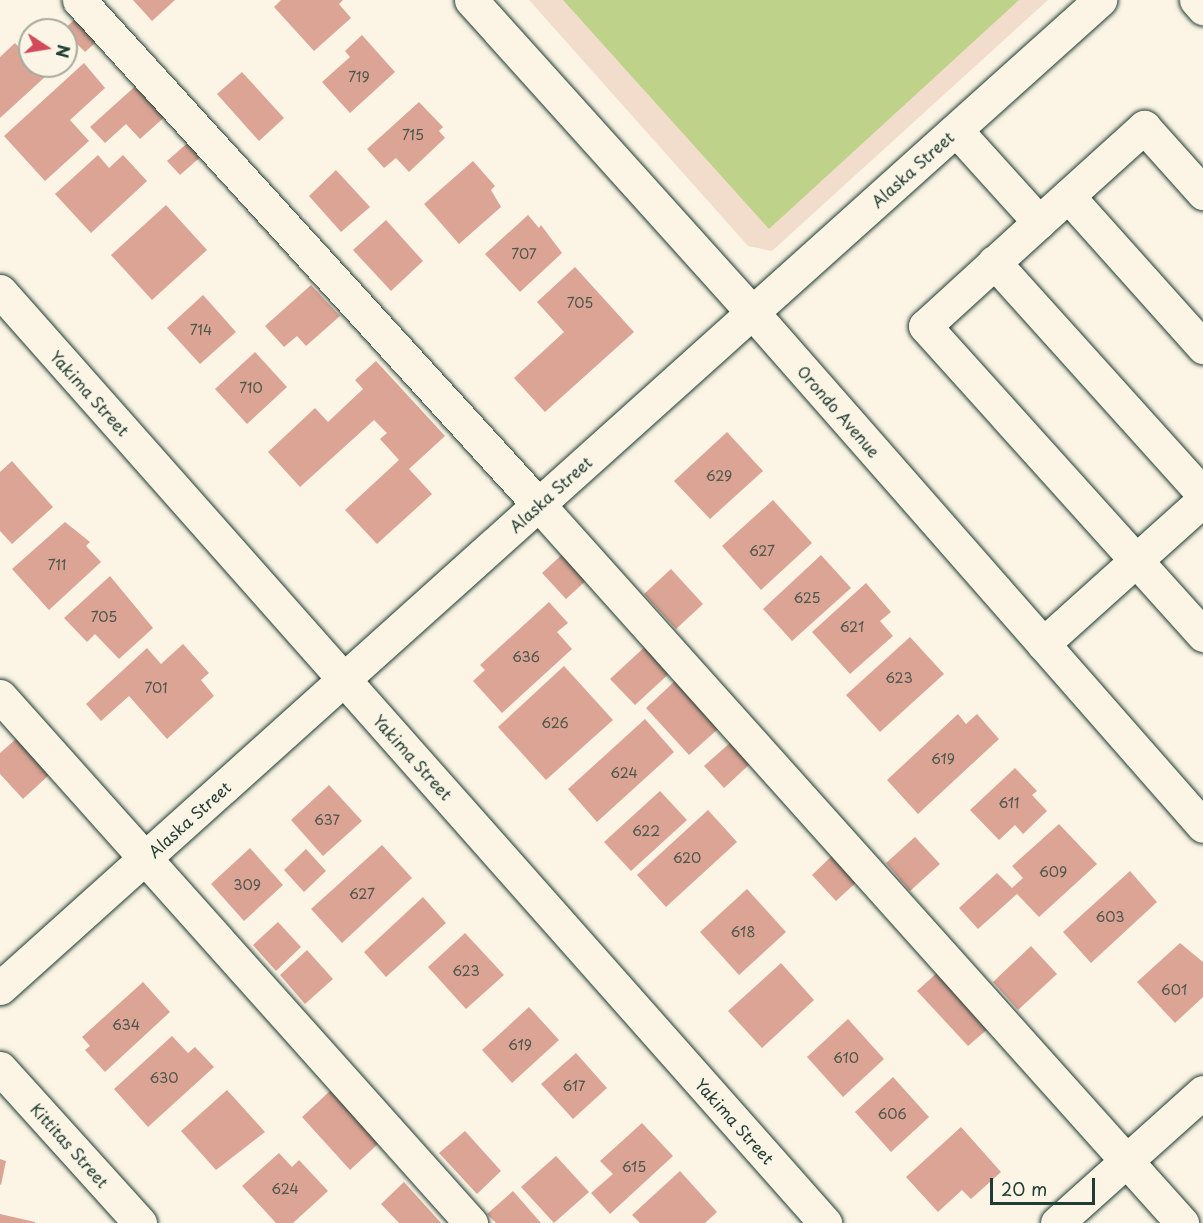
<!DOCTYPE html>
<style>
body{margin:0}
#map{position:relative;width:1203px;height:1223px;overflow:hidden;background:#fcf5e5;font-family:"Playpen Sans",sans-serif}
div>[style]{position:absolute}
.built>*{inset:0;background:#f2ddcd}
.green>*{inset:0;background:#bed389}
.building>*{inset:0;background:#dca495}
.roads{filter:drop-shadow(0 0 2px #1f3d34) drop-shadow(0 0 2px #1f3d34)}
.minor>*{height:33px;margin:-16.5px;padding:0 16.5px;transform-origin:16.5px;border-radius:16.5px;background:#fcf5e5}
.major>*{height:33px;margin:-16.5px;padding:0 16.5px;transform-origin:16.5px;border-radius:16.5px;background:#fcf5e5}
span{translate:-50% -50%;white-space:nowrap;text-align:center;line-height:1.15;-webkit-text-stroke:6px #fcf5e5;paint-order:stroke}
.number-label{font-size:14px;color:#4e574c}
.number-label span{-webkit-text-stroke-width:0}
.street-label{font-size:16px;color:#1f3d34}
.north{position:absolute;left:18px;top:18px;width:60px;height:60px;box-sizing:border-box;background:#fcf5e5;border:2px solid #a4ab9e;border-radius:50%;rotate:102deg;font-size:16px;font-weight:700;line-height:24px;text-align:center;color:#1f3d34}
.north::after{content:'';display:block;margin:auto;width:21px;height:27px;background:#d1495b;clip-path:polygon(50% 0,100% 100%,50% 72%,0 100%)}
.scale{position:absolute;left:990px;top:1178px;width:105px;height:27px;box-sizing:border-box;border:3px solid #1f3d34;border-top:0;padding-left:8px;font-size:18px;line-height:21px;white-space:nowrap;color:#1f3d34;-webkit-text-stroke:4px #fcf5e5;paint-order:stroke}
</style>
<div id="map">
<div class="built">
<div style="clip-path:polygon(529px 0,1048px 0,772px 251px,748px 246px)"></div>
</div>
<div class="green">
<div style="clip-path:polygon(563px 0,1019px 0,769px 229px)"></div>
</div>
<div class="building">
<div style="clip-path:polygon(133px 0,175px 0,152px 21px)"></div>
<div style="clip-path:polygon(281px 0,343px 0,339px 4px,351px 18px,314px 51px,274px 7px)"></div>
<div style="clip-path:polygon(82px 13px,103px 36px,85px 52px,63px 30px)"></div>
<div style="clip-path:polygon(362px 35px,395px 72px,350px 113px,322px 82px,350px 57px,345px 51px)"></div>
<div style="clip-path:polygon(15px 43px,30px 59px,30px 66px,36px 66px,46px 76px,0 118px,0 57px)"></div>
<div style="clip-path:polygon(84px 63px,105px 88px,70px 120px,89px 141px,45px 181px,4px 136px)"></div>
<div style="clip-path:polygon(242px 72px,284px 118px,259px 141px,217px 94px)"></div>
<div style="clip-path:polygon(141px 81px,169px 113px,140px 139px,126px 124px,105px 143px,90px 127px)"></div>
<div style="clip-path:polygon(419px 102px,443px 127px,439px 131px,445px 138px,409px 172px,396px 158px,384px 168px,367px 149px)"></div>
<div style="clip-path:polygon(192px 139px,205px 153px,180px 175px,167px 161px)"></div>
<div style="clip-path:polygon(98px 155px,109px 168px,123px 155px,147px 181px,91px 233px,55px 194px)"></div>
<div style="clip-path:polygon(473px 161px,495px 186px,491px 190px,501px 207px,459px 244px,424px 204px)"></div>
<div style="clip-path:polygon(336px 170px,370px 207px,341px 232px,309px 196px)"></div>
<div style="clip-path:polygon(166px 205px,207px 250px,152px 300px,111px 255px)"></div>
<div style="clip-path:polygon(528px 215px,539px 228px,541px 225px,562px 253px,520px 292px,485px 254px)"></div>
<div style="clip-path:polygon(386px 220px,423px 261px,391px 291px,353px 250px)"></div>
<div style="clip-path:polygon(575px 267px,634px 332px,545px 412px,514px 378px,564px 332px,537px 302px)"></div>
<div style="clip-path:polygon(311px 285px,340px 316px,306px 346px,297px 336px,284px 347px,265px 326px)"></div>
<div style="clip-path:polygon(203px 295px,236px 332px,200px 364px,167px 328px)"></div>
<div style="clip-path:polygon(255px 352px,287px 387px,247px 424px,215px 389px)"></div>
<div style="clip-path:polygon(376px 361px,445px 436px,409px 469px,432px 494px,377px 544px,345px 510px,399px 460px,380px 439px,387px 433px,374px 420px,300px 487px,268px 452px,315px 408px,328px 422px,363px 389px,355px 380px)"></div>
<div style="clip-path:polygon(727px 432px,763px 471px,710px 519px,674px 481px)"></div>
<div style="clip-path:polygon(12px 461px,53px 507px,12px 544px,0 531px,0 472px)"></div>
<div style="clip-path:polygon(773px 500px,812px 543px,761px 590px,722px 546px)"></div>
<div style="clip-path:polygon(65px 522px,90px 542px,86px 546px,101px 562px,49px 610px,12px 569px)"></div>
<div style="clip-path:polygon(566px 551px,590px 577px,566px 599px,542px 573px)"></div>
<div style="clip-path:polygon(821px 555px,851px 588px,792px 641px,763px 609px)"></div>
<div style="clip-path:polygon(671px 569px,703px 604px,676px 629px,644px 594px)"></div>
<div style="clip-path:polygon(110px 576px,153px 628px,119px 659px,95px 634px,87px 642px,64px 618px)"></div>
<div style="clip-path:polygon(866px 583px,891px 612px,880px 621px,893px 636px,850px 674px,812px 632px)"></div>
<div style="clip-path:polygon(549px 602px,568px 623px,557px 632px,572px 649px,502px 713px,473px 681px,485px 670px,480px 665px)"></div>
<div style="clip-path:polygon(910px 637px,944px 674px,880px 732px,846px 695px)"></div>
<div style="clip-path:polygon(649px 643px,673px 670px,635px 705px,610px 679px)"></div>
<div style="clip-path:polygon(183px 644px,209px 673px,201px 680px,214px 696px,167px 739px,129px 696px,101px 721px,86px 704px,147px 648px,161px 664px)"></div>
<div style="clip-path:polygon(564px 666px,613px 720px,546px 780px,498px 727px)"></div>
<div style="clip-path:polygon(675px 681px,718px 729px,689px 755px,646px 708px)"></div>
<div style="clip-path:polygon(958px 714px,966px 724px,977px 714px,999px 739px,918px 814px,887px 780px)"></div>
<div style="clip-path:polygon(645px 719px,674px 752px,597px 822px,568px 789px)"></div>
<div style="clip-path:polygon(16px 739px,49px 775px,23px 799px,0 774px,0 753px)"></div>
<div style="clip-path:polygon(731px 742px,751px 763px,724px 788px,704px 766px)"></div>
<div style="clip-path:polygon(1015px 768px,1037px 791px,1032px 795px,1047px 811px,1023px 834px,1015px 825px,999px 840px,970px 810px)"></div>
<div style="clip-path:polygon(329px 785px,362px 821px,323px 856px,291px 820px)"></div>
<div style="clip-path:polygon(660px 791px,687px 820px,631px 871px,604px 842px)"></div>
<div style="clip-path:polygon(708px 810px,737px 842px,666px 907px,637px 875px)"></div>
<div style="clip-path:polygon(1059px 824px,1097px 864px,1039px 917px,1017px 894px,978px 929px,959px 908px,997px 873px,1012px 888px,1023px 878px,1012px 866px)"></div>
<div style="clip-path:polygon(915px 837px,940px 864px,910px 891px,886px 863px)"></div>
<div style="clip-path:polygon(382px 845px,412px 878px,342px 943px,311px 909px)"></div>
<div style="clip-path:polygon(250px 848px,283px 885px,244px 921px,211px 884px)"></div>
<div style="clip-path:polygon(306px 849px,326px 871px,304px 892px,284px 870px)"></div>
<div style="clip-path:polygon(837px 851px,861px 878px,836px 901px,812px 875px)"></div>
<div style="clip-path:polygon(1130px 871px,1157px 902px,1091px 963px,1063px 932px)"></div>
<div style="clip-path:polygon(747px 889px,786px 932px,739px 975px,700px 932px)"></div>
<div style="clip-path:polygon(423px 897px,446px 923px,386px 977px,364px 952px)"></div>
<div style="clip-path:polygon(278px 922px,301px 947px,276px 971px,253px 945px)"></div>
<div style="clip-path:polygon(465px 933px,504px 975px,466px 1009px,428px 967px)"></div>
<div style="clip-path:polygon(1180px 943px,1203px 962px,1203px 997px,1175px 1023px,1137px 982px)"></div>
<div style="clip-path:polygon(1031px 946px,1057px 974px,1018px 1010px,993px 982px)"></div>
<div style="clip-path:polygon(307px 950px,333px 979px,305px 1004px,280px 975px)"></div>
<div style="clip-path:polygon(781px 963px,814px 1000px,762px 1048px,728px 1011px)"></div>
<div style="clip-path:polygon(939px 971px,990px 1027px,968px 1046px,917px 991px)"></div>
<div style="clip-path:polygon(143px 982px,170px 1012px,105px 1072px,85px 1050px,90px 1046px,82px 1037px)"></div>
<div style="clip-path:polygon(529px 1007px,559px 1040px,512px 1083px,482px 1050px)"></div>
<div style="clip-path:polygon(848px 1019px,884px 1059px,843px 1097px,807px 1057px)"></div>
<div style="clip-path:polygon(172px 1036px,188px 1053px,195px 1047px,214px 1067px,148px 1127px,114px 1089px)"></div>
<div style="clip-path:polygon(576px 1053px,607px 1088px,573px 1119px,541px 1084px)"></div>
<div style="clip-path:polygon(893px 1077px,929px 1117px,891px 1152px,855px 1112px)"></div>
<div style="clip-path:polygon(227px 1090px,265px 1132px,216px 1170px,181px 1131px)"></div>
<div style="clip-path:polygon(331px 1090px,379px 1143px,350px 1170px,302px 1117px)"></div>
<div style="clip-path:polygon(642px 1123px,673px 1156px,610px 1214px,591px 1193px,613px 1174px,600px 1161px)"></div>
<div style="clip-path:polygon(961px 1127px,1001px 1172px,971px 1199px,962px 1190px,938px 1212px,906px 1177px)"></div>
<div style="clip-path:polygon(465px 1131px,501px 1171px,477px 1194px,439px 1153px)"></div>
<div style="clip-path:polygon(279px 1153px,292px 1167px,299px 1160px,328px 1191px,293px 1223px,276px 1223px,242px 1186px)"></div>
<div style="clip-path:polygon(556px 1156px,589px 1192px,554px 1223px,521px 1187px)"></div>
<div style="clip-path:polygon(0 1159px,6px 1161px,1px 1185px,0 1184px)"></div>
<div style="clip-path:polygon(680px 1171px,717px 1212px,705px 1223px,640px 1223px,632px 1215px)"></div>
<div style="clip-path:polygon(404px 1182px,441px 1223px,399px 1223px,381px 1204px)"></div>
<div style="clip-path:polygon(513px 1191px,541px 1223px,496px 1223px,487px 1214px)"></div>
<div style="clip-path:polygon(0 1214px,35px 1222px,35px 1223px,0 1223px)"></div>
</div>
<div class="roads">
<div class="minor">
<div style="left:79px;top:0;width:683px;rotate:47.67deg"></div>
<div style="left:539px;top:505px;width:964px;rotate:48.15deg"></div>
<div style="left:1196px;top:0;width:11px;rotate:49deg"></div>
<div style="left:956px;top:130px;width:124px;rotate:47.9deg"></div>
<div style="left:1039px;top:222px;width:154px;rotate:137.6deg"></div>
<div style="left:925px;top:326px;width:416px;rotate:48deg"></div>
<div style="left:1068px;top:196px;width:203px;rotate:48.2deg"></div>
<div style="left:1039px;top:222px;width:142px;rotate:-42.1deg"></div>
<div style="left:1144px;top:127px;width:89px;rotate:48.2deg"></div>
<div style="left:994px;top:262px;width:312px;rotate:48deg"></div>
<div style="left:0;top:291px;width:1245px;rotate:48.48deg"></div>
<div style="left:1043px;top:644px;width:215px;rotate:-42deg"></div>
<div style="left:0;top:696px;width:707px;rotate:48.21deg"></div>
<div style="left:0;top:988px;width:1479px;rotate:-41.93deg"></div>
<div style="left:0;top:1068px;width:209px;rotate:47.9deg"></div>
<div style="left:1057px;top:1223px;width:196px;rotate:-41.9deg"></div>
</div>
<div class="major">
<div style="left:471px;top:0;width:421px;rotate:48deg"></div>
<div style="left:753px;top:313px;width:682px;rotate:48.74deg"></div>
</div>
</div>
<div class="number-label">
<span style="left:359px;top:77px">719</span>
<span style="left:413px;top:135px">715</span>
<span style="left:524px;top:254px">707</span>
<span style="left:580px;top:303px">705</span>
<span style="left:201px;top:330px">714</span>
<span style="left:251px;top:388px">710</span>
<span style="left:719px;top:476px">629</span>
<span style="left:762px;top:551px">627</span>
<span style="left:57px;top:565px">711</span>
<span style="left:807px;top:598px">625</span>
<span style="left:104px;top:617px">705</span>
<span style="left:852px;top:627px">621</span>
<span style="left:526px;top:657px">636</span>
<span style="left:899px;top:678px">623</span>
<span style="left:156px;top:688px">701</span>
<span style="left:555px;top:723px">626</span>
<span style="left:943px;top:759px">619</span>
<span style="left:624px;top:773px">624</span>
<span style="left:1009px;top:803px">611</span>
<span style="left:327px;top:820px">637</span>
<span style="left:646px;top:831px">622</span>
<span style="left:687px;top:858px">620</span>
<span style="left:1053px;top:872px">609</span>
<span style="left:247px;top:885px">309</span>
<span style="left:362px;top:894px">627</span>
<span style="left:1110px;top:917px">603</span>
<span style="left:743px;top:932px">618</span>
<span style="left:466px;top:971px">623</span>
<span style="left:1174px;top:990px">601</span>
<span style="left:126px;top:1025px">634</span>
<span style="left:520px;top:1045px">619</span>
<span style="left:846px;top:1058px">610</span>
<span style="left:164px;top:1078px">630</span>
<span style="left:574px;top:1086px">617</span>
<span style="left:892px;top:1114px">606</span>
<span style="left:634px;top:1167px">615</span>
<span style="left:285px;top:1189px">624</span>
</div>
<div class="street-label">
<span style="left:912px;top:169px;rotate:-42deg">Alaska Street</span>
<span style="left:90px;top:393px;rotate:48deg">Yakima Street</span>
<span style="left:839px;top:411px;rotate:49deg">Orondo Avenue</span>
<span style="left:550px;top:494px;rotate:-42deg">Alaska Street</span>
<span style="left:413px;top:757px;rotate:48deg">Yakima Street</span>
<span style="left:189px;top:819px;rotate:-42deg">Alaska Street</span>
<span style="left:735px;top:1121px;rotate:48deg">Yakima Street</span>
<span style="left:70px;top:1145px;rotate:48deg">Kittitas Street</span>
</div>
<div class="north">N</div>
<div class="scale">20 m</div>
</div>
